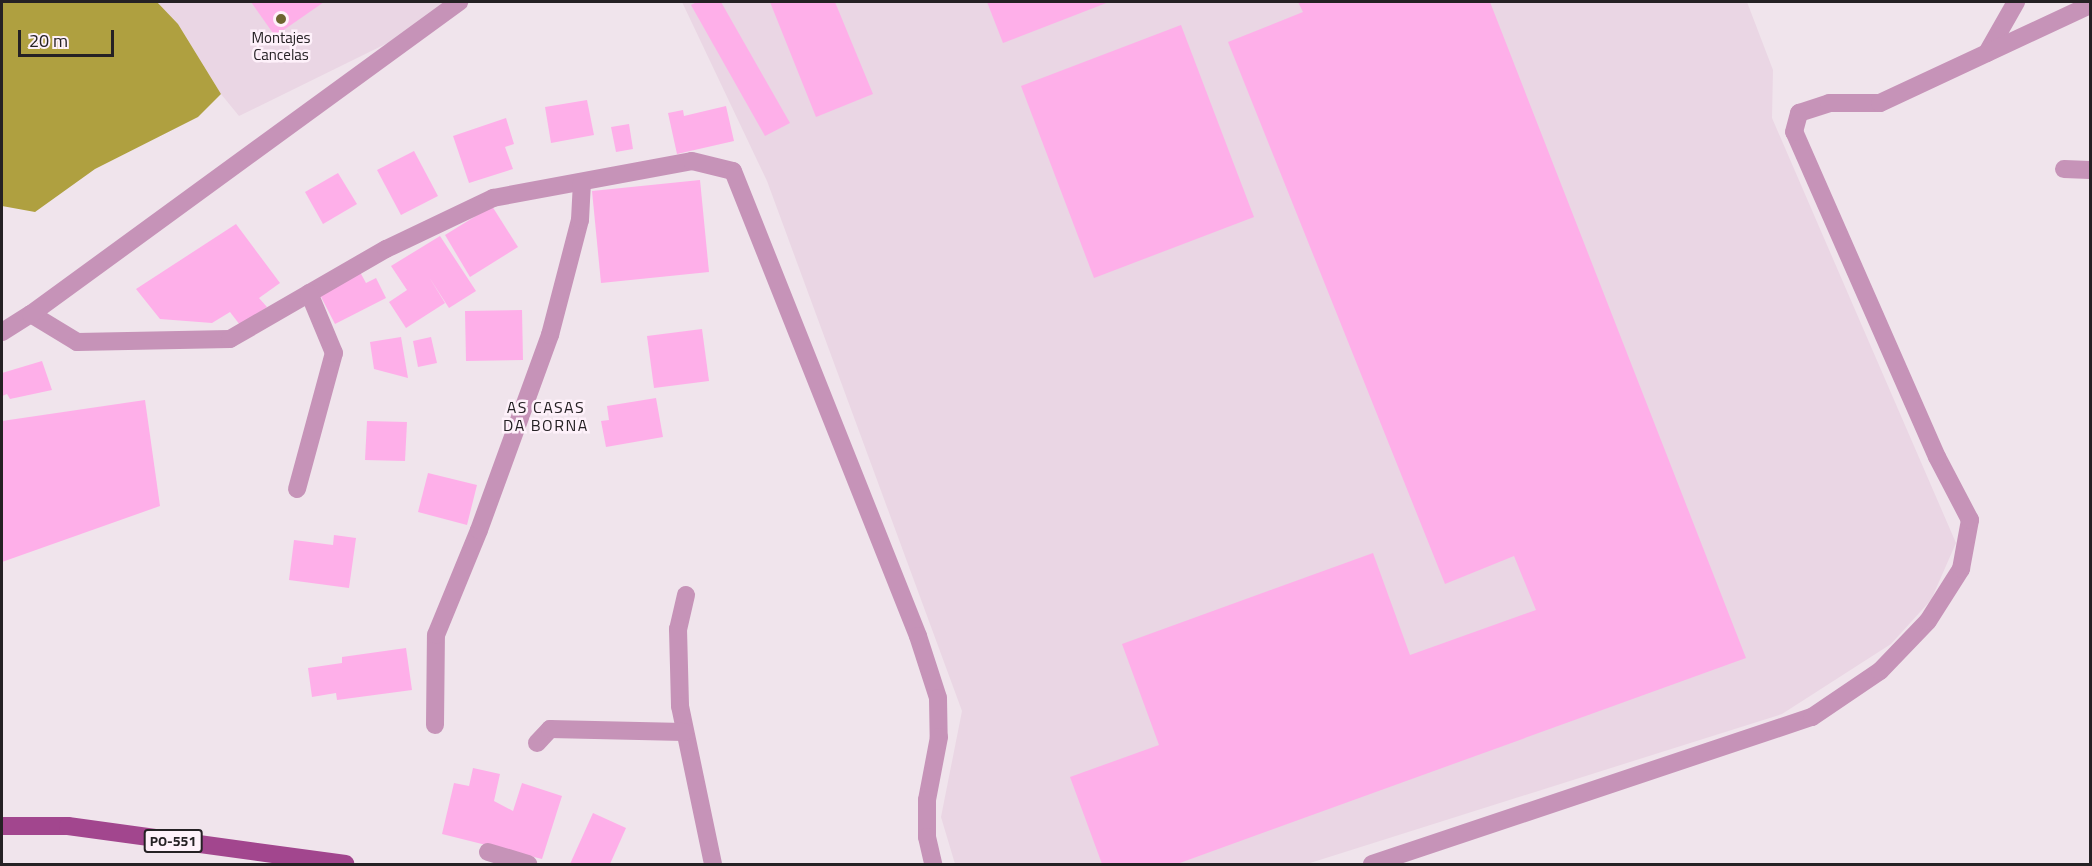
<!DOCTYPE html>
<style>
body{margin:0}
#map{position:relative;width:2092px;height:866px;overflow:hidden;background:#f0e4ec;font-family:"Titillium Web",sans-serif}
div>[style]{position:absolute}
.built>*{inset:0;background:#ead6e4}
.water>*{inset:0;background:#afa040}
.building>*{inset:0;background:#feafe9}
.minor>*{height:18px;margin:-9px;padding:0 9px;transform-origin:9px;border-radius:9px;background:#c693b8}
.major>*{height:18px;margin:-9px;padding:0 9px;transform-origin:9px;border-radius:9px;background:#a2468e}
.dots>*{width:16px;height:16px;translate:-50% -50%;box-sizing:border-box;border:3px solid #fef1fa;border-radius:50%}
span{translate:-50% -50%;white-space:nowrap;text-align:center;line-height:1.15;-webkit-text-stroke:5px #fef1fa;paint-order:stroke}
.shield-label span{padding:2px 4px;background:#fef1fa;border:2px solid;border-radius:4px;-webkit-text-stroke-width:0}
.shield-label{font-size:14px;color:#252124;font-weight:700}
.poi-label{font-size:15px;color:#252124}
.neighbourhood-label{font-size:16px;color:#252124;letter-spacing:1.5px}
.frame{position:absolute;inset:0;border:3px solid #252124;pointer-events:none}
.scale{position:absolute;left:18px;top:30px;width:96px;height:27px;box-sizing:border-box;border:3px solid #252124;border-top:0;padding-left:8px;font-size:18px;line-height:21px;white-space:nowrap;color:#252124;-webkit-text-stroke:4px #fef1fa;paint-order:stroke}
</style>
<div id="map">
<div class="built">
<div style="clip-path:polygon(157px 2px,471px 2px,239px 116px,221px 94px,178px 24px)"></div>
<div style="clip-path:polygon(682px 2px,1747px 2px,1773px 70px,1772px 118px,1956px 543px,1931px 600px,1891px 644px,1782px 714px,1307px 864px,955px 864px,941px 817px,962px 711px,767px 181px)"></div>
</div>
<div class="water">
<div style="clip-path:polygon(2px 2px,157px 2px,178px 24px,221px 94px,198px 117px,95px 169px,35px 212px,2px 206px)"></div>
</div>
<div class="building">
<div style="clip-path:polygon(251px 2px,324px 2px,275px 36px)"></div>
<div style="clip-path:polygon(697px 2px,721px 2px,790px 123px,765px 136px,691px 5px)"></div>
<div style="clip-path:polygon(770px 2px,835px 2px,873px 94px,816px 117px)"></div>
<div style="clip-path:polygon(987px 2px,1109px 2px,1003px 43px)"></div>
<div style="clip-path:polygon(1298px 2px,1490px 2px,1746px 658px,1177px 864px,1102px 864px,1070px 777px,1159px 745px,1122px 644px,1373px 553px,1410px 655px,1536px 610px,1514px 556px,1445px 584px,1228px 42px,1303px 12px)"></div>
<div style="clip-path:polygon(1181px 25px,1254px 217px,1094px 278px,1021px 86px)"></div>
<div style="clip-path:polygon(587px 100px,594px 135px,551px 143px,545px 107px)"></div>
<div style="clip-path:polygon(726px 106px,734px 141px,677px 154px,668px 113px,683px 110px,684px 116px)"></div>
<div style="clip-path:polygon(506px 118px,514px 144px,505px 147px,513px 169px,469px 183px,453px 136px)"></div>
<div style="clip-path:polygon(629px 124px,633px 149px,616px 152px,611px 127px)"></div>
<div style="clip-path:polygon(414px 151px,438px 196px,401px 215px,377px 170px)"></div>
<div style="clip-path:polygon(338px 173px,357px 204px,323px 224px,305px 192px)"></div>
<div style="clip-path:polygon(700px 180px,709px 272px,601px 283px,592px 191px)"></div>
<div style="clip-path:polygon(492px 206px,518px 247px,470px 277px,445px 235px)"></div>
<div style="clip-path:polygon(236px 224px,280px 283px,259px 298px,267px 307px,240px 325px,230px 312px,212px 323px,160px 319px,136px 289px)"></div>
<div style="clip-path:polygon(440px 236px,476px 291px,449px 308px,429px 277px,445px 303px,406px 328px,389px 302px,407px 290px,391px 266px)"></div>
<div style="clip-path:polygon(360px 272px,366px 283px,376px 278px,386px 298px,335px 324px,319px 293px)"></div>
<div style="clip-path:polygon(522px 310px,523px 360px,466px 361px,465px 311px)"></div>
<div style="clip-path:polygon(702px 329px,709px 381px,654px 388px,647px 336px)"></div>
<div style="clip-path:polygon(401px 337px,408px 378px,374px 369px,370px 342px)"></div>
<div style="clip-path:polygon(431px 337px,437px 363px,418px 367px,413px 341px)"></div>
<div style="clip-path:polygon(42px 361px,52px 390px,10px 399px,7px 394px,2px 396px,2px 373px)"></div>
<div style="clip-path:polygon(656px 398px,663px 437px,606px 447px,601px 421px,609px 420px,607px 406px)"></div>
<div style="clip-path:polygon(145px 400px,160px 506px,2px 562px,2px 421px)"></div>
<div style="clip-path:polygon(367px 421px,407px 422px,405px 461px,365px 460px)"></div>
<div style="clip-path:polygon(428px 473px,477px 485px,467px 525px,418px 512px)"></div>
<div style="clip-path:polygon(334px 535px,356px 538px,349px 588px,289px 580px,294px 540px,333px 545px)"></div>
<div style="clip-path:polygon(406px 648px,412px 690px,337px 700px,336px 693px,312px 697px,308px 668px,342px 663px,342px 657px)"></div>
<div style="clip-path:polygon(473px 768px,500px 774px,494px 801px,513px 811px,522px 783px,562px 796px,542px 859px,442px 834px,454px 783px,469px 786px)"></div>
<div style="clip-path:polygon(593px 813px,626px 828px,610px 864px,570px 864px)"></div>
</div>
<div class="minor">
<div style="left:1987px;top:53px;width:59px;rotate:-60.4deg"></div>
<div style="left:2064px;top:169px;width:26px;rotate:2deg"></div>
<div style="left:31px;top:314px;width:54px;rotate:31.3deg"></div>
<div style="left:77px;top:342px;width:153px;rotate:-1.1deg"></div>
<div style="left:230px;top:339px;width:180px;rotate:-30deg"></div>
<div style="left:386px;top:249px;width:119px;rotate:-25.5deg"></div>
<div style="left:493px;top:198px;width:202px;rotate:-10.5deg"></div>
<div style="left:692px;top:161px;width:42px;rotate:13.7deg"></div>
<div style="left:733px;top:171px;width:500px;rotate:68.3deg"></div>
<div style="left:918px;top:636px;width:65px;rotate:72.1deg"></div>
<div style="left:938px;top:698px;width:39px;rotate:89deg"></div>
<div style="left:939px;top:737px;width:64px;rotate:100.8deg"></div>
<div style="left:927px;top:800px;width:37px;rotate:90deg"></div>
<div style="left:927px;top:837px;width:28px;rotate:77deg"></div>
<div style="left:2px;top:332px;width:34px;rotate:-32deg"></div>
<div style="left:31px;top:314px;width:530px;rotate:-36.09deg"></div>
<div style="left:297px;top:489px;width:141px;rotate:-74.8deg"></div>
<div style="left:334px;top:353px;width:65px;rotate:-112.6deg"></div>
<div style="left:686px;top:595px;width:35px;rotate:103deg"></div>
<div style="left:678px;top:629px;width:77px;rotate:88.5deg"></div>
<div style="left:680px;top:706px;width:161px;rotate:78.2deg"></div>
<div style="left:435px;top:725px;width:90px;rotate:-89.4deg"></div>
<div style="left:436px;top:635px;width:113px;rotate:-67.7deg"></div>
<div style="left:479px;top:530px;width:208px;rotate:-70deg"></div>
<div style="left:550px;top:335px;width:119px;rotate:-75.4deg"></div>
<div style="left:580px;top:220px;width:38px;rotate:-87deg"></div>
<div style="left:537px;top:743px;width:19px;rotate:-47deg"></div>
<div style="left:550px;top:729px;width:134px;rotate:1.3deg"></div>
<div style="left:488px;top:852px;width:42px;rotate:16.7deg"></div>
<div style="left:1372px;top:864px;width:464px;rotate:-18.5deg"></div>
<div style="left:1812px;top:717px;width:82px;rotate:-34.1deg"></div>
<div style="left:1880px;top:671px;width:69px;rotate:-46.2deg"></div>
<div style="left:1928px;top:621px;width:62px;rotate:-57.6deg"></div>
<div style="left:1961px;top:569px;width:50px;rotate:-79.6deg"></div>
<div style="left:1970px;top:520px;width:71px;rotate:-117.6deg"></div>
<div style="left:1937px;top:457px;width:355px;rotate:-113.7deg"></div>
<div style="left:1794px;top:132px;width:20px;rotate:-75deg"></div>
<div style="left:1799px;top:113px;width:32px;rotate:-18deg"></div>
<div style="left:1829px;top:103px;width:51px"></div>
<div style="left:1880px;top:103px;width:232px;rotate:-25deg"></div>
</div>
<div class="major">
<div style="left:2px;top:826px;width:66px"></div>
<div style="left:68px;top:826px;width:280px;rotate:7.8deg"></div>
</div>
<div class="dots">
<div style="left:281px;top:19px;background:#6d6431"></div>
</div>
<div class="shield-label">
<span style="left:173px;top:841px">PO-551</span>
</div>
<div class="poi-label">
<span style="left:281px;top:46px">Montajes<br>Cancelas</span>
</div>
<div class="neighbourhood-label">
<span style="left:546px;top:416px">AS CASAS<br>DA BORNA</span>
</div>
<div class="frame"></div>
<div class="scale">20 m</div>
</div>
